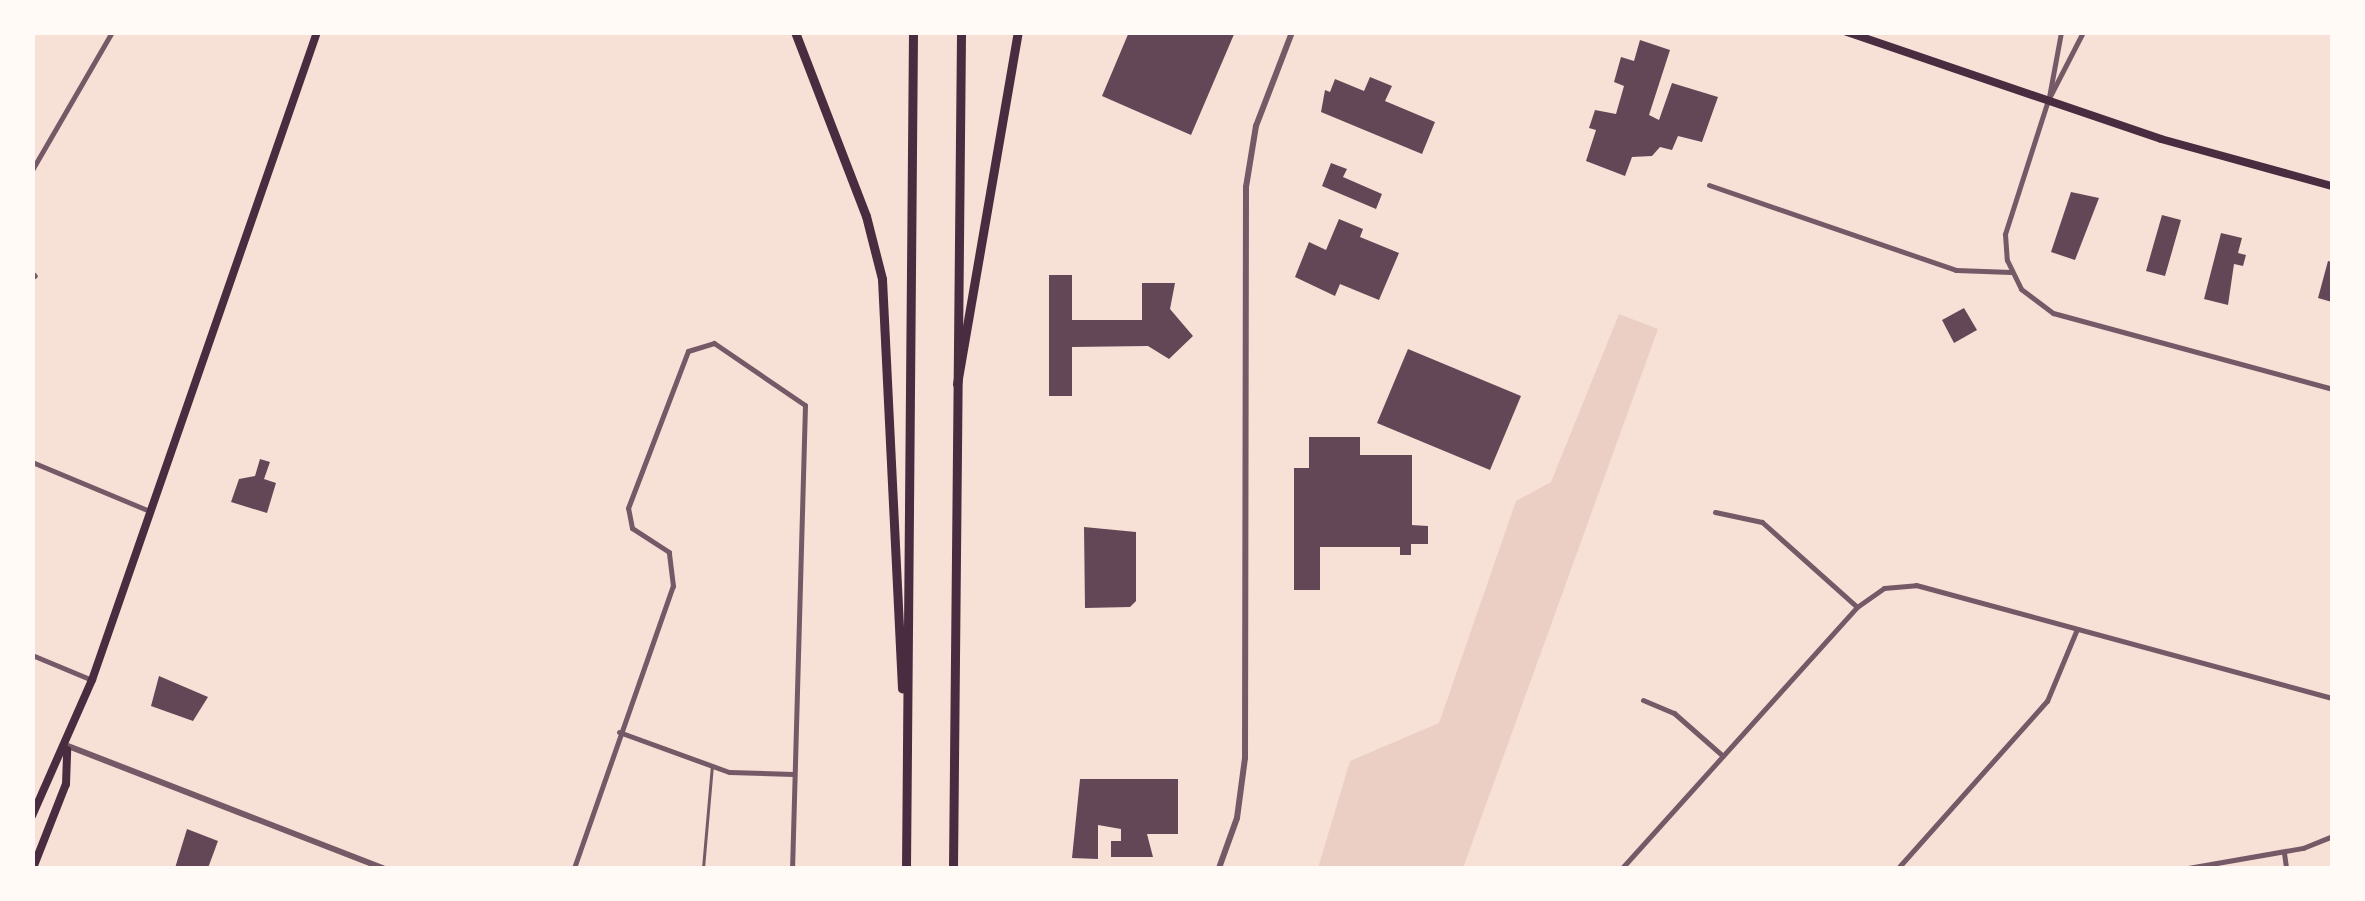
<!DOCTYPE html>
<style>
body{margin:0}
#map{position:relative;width:2365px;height:901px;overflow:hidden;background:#f7e1d7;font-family:"Nunito Sans",sans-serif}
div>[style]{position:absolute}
.green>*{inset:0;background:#ebcfc5}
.building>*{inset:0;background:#644757}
.service>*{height:2.5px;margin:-1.25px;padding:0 1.25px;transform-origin:1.25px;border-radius:1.25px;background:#755966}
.minor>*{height:5px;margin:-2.5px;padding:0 2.5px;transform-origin:2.5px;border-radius:2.5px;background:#755966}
.tertiary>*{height:6px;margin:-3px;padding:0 3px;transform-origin:3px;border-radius:3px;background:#755966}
.primary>*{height:8px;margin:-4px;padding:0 4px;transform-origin:4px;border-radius:4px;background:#4a2c40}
.motorway>*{height:9px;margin:-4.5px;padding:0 4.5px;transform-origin:4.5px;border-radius:4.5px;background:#4a2c40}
span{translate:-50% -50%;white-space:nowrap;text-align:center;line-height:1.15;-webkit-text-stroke:8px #fffaf5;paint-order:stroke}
.frame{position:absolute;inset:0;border:35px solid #fffaf5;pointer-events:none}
</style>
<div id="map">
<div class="green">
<div style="clip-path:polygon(1619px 314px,1658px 329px,1463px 868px,1318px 868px,1350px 761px,1439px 723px,1516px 501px,1551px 482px)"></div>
</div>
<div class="building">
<div style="clip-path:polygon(1129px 32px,1235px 32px,1191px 135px,1102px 96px)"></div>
<div style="clip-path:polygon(1640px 40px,1670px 50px,1649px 115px,1659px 120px,1672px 83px,1718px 97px,1702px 142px,1678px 136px,1672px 150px,1660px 147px,1652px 156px,1632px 157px,1625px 176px,1586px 161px,1596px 130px,1589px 128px,1595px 110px,1616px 114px,1624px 86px,1614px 82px,1621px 57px,1634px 61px)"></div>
<div style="clip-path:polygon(1370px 77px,1392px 86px,1385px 101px,1435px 122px,1422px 154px,1321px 112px,1325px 90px,1330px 92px,1335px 79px,1364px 91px)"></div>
<div style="clip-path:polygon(1331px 163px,1347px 169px,1343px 177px,1382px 194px,1376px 209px,1322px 186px)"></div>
<div style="clip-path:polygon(2071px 192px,2099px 198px,2075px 260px,2051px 252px)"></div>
<div style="clip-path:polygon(2162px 215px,2181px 220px,2165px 276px,2146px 271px)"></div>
<div style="clip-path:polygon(1339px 219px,1363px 229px,1360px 237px,1399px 253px,1379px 300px,1340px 284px,1335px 296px,1295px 277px,1309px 242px,1326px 250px)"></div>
<div style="clip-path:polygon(2221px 233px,2242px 238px,2238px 253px,2246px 255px,2243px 266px,2234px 264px,2228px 305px,2204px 299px)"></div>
<div style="clip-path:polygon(2328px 261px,2332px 262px,2332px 302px,2318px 298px)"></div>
<div style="clip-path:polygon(1049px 275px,1072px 275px,1072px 320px,1142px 320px,1142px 283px,1175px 283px,1170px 309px,1193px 336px,1169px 359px,1148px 346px,1072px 347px,1072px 396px,1049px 396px)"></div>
<div style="clip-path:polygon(1964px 308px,1977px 330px,1954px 343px,1942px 320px)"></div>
<div style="clip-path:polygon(1408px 349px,1521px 396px,1490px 470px,1377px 423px)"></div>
<div style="clip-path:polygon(1309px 437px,1360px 437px,1360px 455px,1412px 455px,1412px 525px,1428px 526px,1428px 544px,1411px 544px,1411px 555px,1400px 555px,1400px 547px,1320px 547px,1320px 590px,1294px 590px,1294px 468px,1309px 468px)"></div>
<div style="clip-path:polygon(260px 459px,270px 462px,264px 479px,276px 483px,267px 513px,231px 502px,239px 479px,255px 476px)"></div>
<div style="clip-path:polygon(1084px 527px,1136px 532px,1136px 601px,1130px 607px,1085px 608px)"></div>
<div style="clip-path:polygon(159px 676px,208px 697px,193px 721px,151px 706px)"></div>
<div style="clip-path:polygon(1080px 779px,1178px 779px,1178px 834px,1147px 834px,1153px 857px,1111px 857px,1111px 841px,1121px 841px,1121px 829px,1098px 825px,1098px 859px,1072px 858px)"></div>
<div style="clip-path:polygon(187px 829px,218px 841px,208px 868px,175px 868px)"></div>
</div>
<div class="service">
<div style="left:703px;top:868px;width:102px;rotate:-85deg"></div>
</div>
<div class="minor">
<div style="left:2083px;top:32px;width:76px;rotate:117.2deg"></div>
<div style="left:2048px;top:100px;width:141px;rotate:107.8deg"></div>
<div style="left:2005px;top:234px;width:26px;rotate:86deg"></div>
<div style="left:2007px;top:260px;width:32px;rotate:64deg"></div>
<div style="left:2021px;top:289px;width:40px;rotate:37deg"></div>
<div style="left:2053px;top:313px;width:289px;rotate:15.2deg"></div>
<div style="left:2049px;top:97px;width:66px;rotate:-79.5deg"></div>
<div style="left:32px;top:170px;width:160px;rotate:-59.9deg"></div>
<div style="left:1709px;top:185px;width:261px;rotate:19deg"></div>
<div style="left:1956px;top:270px;width:55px;rotate:2.1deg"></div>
<div style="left:32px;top:273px;width:4px;rotate:45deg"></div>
<div style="left:32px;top:462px;width:128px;rotate:22.6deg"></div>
<div style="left:1715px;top:512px;width:48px;rotate:12deg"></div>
<div style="left:1762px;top:522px;width:127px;rotate:41.8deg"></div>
<div style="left:32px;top:655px;width:65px;rotate:22.6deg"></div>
<div style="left:1643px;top:700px;width:34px;rotate:23deg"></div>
<div style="left:1674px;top:713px;width:65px;rotate:41.3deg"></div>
<div style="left:619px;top:732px;width:117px;rotate:20deg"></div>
<div style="left:729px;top:772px;width:64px;rotate:1.8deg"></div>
<div style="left:2284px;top:853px;width:15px;rotate:82deg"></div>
<div style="left:574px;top:868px;width:299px;rotate:-70.7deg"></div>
<div style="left:673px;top:586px;width:34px;rotate:-97deg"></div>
<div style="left:669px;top:552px;width:44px;rotate:-147deg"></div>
<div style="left:632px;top:528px;width:20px;rotate:-101deg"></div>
<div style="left:628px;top:508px;width:168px;rotate:-69.1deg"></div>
<div style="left:688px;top:351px;width:27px;rotate:-17deg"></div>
<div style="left:714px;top:343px;width:110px;rotate:34.3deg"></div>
<div style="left:805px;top:405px;width:463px;rotate:91.6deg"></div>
<div style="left:1622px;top:868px;width:351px;rotate:-48deg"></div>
<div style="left:1857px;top:607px;width:33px;rotate:-35deg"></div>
<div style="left:1884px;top:588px;width:32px;rotate:-5deg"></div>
<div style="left:1916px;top:585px;width:431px;rotate:15.2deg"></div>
<div style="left:1898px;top:868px;width:224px;rotate:-48.3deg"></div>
<div style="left:2047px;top:701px;width:78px;rotate:-67.4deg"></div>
<div style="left:2188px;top:868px;width:117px;rotate:-9.9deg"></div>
<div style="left:2303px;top:848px;width:31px;rotate:-22deg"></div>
</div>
<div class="tertiary">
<div style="left:68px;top:746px;width:338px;rotate:21.2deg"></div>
<div style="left:1219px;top:868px;width:53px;rotate:-70.2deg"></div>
<div style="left:1237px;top:818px;width:61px;rotate:-82.4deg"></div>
<div style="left:1245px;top:758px;width:571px;rotate:-89.9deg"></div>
<div style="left:1246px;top:187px;width:62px;rotate:-80.7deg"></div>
<div style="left:1256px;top:126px;width:101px;rotate:-69deg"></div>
</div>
<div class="primary">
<div style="left:1847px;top:32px;width:332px;rotate:18.8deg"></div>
<div style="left:2161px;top:139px;width:177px;rotate:15.4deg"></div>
<div style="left:32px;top:816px;width:149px;rotate:-66.2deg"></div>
<div style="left:92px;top:680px;width:686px;rotate:-70.85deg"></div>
<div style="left:33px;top:868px;width:90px;rotate:-68.6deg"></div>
<div style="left:66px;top:784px;width:34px;rotate:-88deg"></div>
</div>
<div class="motorway">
<div style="left:795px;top:32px;width:197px;rotate:68.9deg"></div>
<div style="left:866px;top:216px;width:65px;rotate:75.7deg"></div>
<div style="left:882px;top:279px;width:410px;rotate:87.2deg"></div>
<div style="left:957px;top:384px;width:357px;rotate:-80.2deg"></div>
<div style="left:906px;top:868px;width:836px;rotate:-89.52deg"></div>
<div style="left:953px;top:868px;width:836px;rotate:-89.45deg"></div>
</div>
<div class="frame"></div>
</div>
